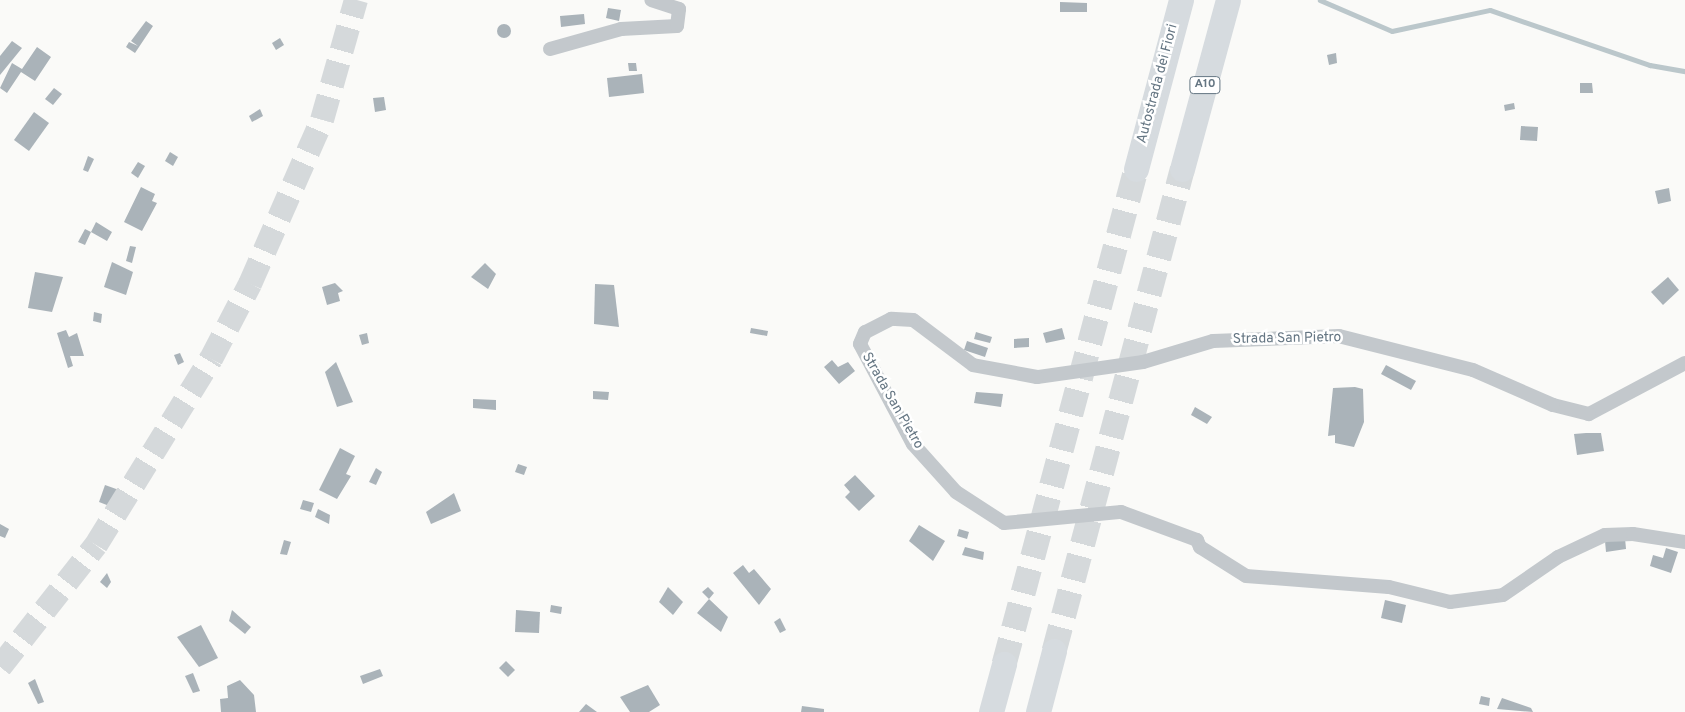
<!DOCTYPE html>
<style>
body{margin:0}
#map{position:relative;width:1685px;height:712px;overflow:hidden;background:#fafaf8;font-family:Overpass,sans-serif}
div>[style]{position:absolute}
.stream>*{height:4.5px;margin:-2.25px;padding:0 2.25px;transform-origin:2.25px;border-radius:2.25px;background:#bbc7cb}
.building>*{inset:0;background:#aab3b9}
.round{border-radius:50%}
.trunk-tunnel>*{height:24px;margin-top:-12px;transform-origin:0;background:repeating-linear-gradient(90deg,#d5d9db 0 24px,transparent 0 36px)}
.motorway-tunnel>*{height:25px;margin-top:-12.5px;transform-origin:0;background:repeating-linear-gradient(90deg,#d5d9db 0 25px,transparent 0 37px)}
.minor>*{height:14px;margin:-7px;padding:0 7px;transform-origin:7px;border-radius:7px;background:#c3c8cc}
.motorway>*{height:25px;margin:-12.5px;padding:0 12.5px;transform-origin:12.5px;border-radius:12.5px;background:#d6dbdf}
span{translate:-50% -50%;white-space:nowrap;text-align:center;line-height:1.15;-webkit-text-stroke:5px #fff;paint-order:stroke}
.shield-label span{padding:1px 4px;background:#fff;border:1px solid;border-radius:4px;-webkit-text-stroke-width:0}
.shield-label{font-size:12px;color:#657683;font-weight:700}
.street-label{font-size:14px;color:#657683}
</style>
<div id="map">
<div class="stream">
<div style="left:1320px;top:0;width:78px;rotate:23.3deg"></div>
<div style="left:1392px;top:31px;width:100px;rotate:-12.1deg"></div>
<div style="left:1490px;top:10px;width:169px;rotate:19deg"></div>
<div style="left:1650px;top:65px;width:36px;rotate:10deg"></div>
</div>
<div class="building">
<div style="clip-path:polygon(1060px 2px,1087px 3px,1087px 12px,1060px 12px)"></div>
<div style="clip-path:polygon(608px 8px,621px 10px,619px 21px,606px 18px)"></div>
<div style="clip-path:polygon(584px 14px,585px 24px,561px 27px,560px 16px)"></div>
<div style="clip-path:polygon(146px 21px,153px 26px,135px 53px,126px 47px,129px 42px,138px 46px,131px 41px)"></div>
<div class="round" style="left:497px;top:24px;width:14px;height:14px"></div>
<div style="clip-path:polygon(280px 38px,284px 45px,276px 50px,272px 43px)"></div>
<div style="clip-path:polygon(12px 41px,22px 48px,0 75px,0 56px)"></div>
<div style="clip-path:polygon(37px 47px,51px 57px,35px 81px,21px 72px,7px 93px,0 88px,12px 63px,22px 69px)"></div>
<div style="clip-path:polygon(1336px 53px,1337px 63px,1329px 65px,1327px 55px)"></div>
<div style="clip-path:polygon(628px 63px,636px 63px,637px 71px,629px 71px)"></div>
<div style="clip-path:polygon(642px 74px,644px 93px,609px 97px,607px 78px)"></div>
<div style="clip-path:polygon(1580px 83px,1592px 83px,1593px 93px,1580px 93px)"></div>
<div style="clip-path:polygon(54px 88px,62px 94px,53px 105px,45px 99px)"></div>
<div style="clip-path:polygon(384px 97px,386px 110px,375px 112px,373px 98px)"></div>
<div style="clip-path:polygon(1514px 103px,1515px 109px,1505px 111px,1504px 105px)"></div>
<div style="clip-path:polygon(260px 109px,263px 116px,252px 122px,249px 116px)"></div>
<div style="clip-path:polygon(34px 112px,49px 123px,29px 151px,14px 140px)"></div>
<div style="clip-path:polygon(1521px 126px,1538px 127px,1537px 141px,1520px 140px)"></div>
<div style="clip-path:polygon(170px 152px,178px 157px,173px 166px,165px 161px)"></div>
<div style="clip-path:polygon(88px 156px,94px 159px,88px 172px,83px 170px)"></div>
<div style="clip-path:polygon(138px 162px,145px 166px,138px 178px,131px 173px)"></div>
<div style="clip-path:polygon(141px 187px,155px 194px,152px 201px,157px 203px,142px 231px,124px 222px)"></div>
<div style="clip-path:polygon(1669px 188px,1671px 201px,1658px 204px,1655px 191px)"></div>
<div style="clip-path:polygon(96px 222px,112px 232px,107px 241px,91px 232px,85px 245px,78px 242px,85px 229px,91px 232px)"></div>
<div style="clip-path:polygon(130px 246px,136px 247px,132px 263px,126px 261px)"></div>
<div style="clip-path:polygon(112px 262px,133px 272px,126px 295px,104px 287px)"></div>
<div style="clip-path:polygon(485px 263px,496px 274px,488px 289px,471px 277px)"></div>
<div style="clip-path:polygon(35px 272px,63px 277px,52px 312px,28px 308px)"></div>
<div style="clip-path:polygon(1668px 277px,1679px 290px,1663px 305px,1651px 292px)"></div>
<div style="clip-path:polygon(335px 283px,343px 291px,338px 293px,340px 301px,327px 305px,322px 287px)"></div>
<div style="clip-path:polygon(595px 284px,614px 285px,619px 327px,594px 324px)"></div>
<div style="clip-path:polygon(94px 312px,102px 314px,101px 323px,93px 321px)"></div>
<div style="clip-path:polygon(751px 328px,768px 331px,767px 336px,750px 333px)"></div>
<div style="clip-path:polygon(1062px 328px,1065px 339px,1046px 343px,1043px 333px)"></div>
<div style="clip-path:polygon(66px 330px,69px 337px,77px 333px,84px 356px,70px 356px,73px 366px,68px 368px,57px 333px)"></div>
<div style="clip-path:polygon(976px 332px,992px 337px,990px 343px,974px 339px)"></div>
<div style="clip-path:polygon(367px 333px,369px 343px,362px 345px,359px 335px)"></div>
<div style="clip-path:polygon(1029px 338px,1029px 347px,1014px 348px,1014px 339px)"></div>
<div style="clip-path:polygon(967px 341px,988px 348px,985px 357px,964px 350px)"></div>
<div style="clip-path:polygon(180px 353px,184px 362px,178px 365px,174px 355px)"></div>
<div style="clip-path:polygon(832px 360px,838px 367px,848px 362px,855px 371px,839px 384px,824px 367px)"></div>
<div style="clip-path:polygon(336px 362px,353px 402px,337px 407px,325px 372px)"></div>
<div style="clip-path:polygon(1386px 365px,1416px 381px,1411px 390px,1381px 374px)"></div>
<div style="clip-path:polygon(1355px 387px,1363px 389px,1364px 422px,1354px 447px,1335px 443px,1335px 435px,1328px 436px,1333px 388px)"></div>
<div style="clip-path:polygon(593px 391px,609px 392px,608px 400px,593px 399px)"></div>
<div style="clip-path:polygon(976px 392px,1003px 394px,1001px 407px,974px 403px)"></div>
<div style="clip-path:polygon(473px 399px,496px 400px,496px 410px,473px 408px)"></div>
<div style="clip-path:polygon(1195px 407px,1212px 417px,1207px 424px,1191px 415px)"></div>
<div style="clip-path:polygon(1586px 433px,1601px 433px,1604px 451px,1577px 455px,1574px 434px)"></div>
<div style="clip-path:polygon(340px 448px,355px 456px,346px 474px,351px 476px,337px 499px,319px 490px)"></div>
<div style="clip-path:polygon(518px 464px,527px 467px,524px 475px,515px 472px)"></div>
<div style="clip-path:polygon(376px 468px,382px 472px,376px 485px,369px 482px)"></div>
<div style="clip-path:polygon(855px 475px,875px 496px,859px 511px,845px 497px,850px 492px,844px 485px)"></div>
<div style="clip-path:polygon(105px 485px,119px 490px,112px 507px,99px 502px)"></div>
<div style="clip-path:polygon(454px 493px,461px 511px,431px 524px,426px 512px)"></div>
<div style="clip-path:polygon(303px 500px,314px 503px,311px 512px,300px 509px)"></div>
<div style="clip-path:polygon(318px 509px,330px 515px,329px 524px,315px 517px)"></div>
<div style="clip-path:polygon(0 524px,9px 529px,5px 538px,0 536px)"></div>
<div style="clip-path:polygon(919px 525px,945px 541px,933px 561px,909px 541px)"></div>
<div style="clip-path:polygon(959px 529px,969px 532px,967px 539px,957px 536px)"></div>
<div style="clip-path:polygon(1625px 538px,1626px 549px,1606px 552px,1605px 541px)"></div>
<div style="clip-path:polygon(284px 540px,291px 542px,287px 555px,280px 554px)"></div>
<div style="clip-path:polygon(965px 547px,984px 552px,983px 560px,962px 555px)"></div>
<div style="clip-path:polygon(1666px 548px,1678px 552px,1671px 573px,1650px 566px,1653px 555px,1663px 558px)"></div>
<div style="clip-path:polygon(743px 565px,749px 573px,754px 569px,771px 589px,759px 605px,733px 573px)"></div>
<div style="clip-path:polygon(107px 573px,111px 582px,107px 588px,100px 582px)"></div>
<div style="clip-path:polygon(668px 587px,683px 602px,673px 615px,659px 602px)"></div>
<div style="clip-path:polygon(708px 587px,714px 593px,709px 599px,728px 617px,721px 632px,697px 613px,709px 599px,702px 592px)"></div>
<div style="clip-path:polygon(1385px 600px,1406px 605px,1402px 623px,1381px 618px)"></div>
<div style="clip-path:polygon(551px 605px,562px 607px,561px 614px,550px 612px)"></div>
<div style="clip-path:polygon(232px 610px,251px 627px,245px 634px,229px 621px)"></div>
<div style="clip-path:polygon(516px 610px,540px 612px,539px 633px,515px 632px)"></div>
<div style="clip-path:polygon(780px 618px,786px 630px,780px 633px,774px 622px)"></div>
<div style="clip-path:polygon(201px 625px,218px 658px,199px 667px,177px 637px)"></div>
<div style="clip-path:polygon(506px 661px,515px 670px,508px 677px,499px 668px)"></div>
<div style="clip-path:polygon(380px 669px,383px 676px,363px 684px,360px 676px)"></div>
<div style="clip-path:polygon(193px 673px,200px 691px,193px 693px,185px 676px)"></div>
<div style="clip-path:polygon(35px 679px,44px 702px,38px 704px,28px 683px)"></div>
<div style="clip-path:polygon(240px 680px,254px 695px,256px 712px,221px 712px,220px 699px,228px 698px,227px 686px)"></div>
<div style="clip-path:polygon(648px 685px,660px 705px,649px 712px,630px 712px,620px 697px)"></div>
<div style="clip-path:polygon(1481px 696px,1490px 698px,1489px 706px,1479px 704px)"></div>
<div style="clip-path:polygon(1502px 698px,1531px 708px,1533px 712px,1497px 709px)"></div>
<div style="clip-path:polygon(586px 704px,597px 712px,579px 712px)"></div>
<div style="clip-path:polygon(802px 706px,824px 709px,824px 712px,801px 712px)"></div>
</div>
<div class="trunk-tunnel">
<div style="left:0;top:667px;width:155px;rotate:-51.8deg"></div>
<div style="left:96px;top:545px;width:219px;rotate:-58.3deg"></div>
<div style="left:211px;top:359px;width:85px;rotate:-62.5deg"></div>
<div style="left:250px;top:284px;width:179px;rotate:-66.3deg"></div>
<div style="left:322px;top:120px;width:125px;rotate:-74.2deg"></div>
</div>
<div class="motorway-tunnel">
<div style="left:1054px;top:651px;width:499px;rotate:-75.1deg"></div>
<div style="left:1004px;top:664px;width:512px;rotate:-75.07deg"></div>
</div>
<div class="minor">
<div style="left:550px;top:49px;width:74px;rotate:-15.7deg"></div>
<div style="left:621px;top:29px;width:56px;rotate:-3.1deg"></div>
<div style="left:677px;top:26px;width:17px;rotate:-83deg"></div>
<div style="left:679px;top:9px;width:29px;rotate:-162deg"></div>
<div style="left:1685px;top:363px;width:109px;rotate:152deg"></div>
<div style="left:1589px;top:414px;width:37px;rotate:-166deg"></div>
<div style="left:1553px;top:405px;width:87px;rotate:-156.4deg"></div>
<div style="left:1473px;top:370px;width:138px;rotate:-165.8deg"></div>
<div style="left:1339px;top:336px;width:126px;rotate:177.7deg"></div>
<div style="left:1213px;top:341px;width:73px;rotate:163.3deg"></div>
<div style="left:1143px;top:362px;width:107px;rotate:171.9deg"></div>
<div style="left:1037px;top:377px;width:65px;rotate:-169.4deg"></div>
<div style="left:973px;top:365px;width:75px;rotate:-143.1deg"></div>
<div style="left:913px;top:320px;width:22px;rotate:-177deg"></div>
<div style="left:891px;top:319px;width:29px;rotate:153deg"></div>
<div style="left:865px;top:332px;width:13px;rotate:113deg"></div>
<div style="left:860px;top:344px;width:113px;rotate:62.1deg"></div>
<div style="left:913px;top:444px;width:64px;rotate:48.1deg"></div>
<div style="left:956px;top:492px;width:57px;rotate:32.9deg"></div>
<div style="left:1004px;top:523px;width:118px;rotate:-5.4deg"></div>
<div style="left:1121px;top:512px;width:81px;rotate:20.2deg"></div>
<div style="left:1197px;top:540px;width:8px;rotate:67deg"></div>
<div style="left:1200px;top:547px;width:54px;rotate:32.2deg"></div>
<div style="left:1246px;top:576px;width:143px;rotate:4.4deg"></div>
<div style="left:1389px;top:587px;width:63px;rotate:13.8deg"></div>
<div style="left:1450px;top:602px;width:53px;rotate:-7.5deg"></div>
<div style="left:1503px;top:595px;width:67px;rotate:-34.6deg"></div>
<div style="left:1558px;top:557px;width:52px;rotate:-25.1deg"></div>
<div style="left:1605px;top:535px;width:28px;rotate:-2deg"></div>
<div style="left:1633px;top:534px;width:53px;rotate:8.7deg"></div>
</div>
<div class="motorway">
<div style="left:1136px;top:169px;width:175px;rotate:-75.1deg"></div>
<div style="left:1182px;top:169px;width:175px;rotate:-74.8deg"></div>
<div style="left:991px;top:712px;width:50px;rotate:-74.8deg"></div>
<div style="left:1038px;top:712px;width:63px;rotate:-75.3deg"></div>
</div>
<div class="shield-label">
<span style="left:1205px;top:85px">A10</span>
</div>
<div class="street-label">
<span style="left:1158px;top:84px;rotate:-75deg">Autostrada dei Fiori</span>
<span style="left:1287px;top:339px;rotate:-1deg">Strada San Pietro</span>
<span style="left:892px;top:401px;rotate:60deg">Strada San Pietro</span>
</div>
</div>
